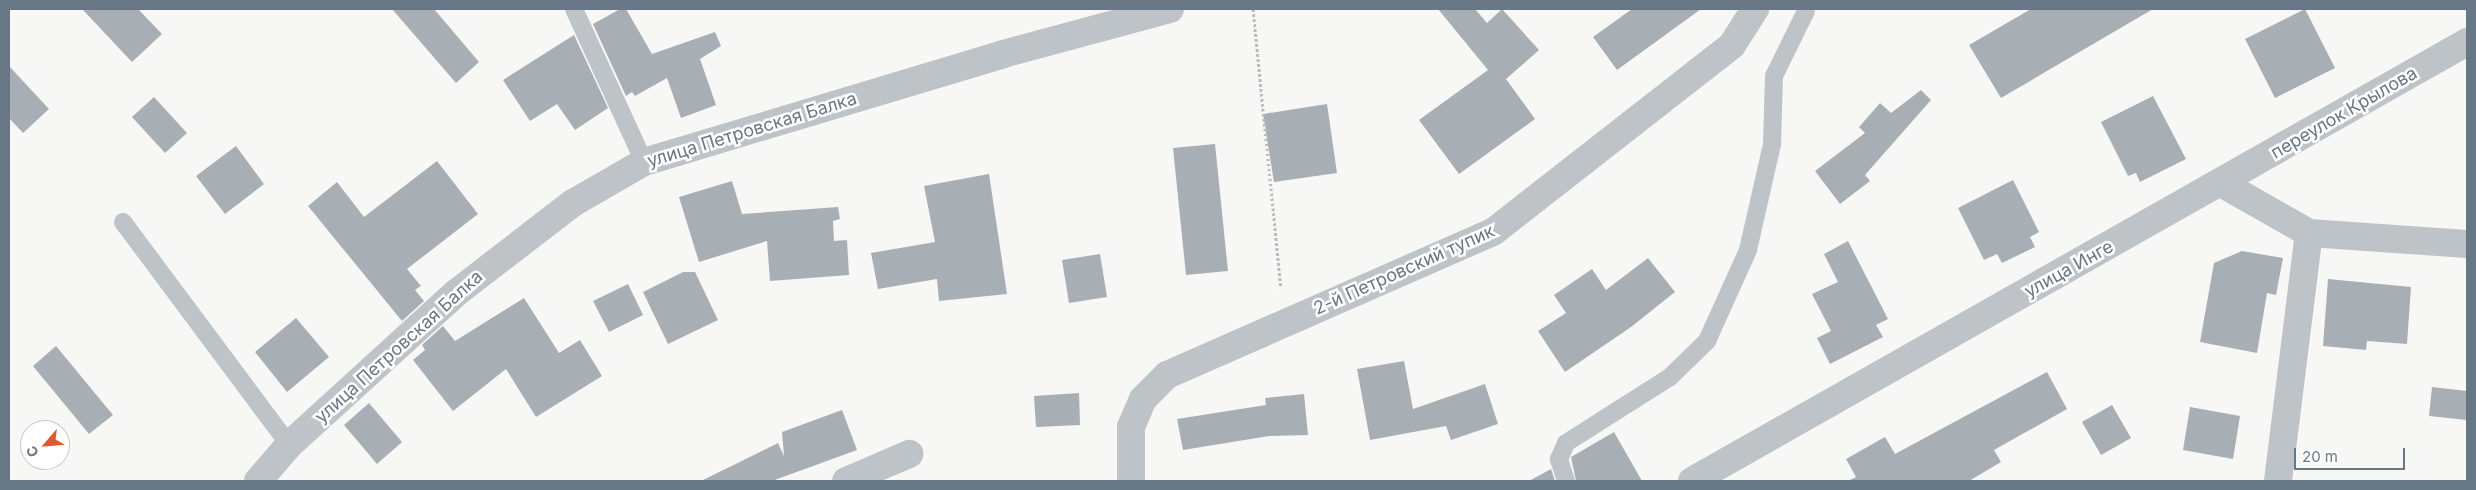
<!DOCTYPE html>
<meta charset="utf-8">
<style>
body{margin:0}
#map{position:relative;width:2476px;height:490px;overflow:hidden;background:#f7f8f5;font-family:Inter,sans-serif}
div>[style]{position:absolute}
.building>*{inset:0;background:#a7afb5}
.path>*{height:3px;margin-top:-1.5px;transform-origin:0;background:repeating-linear-gradient(90deg,#b9bcbf 0 2.5px,transparent 0 5px)}
.service>*{height:18px;margin:-9px;padding:0 9px;transform-origin:9px;border-radius:9px;background:#bec3c7}
.minor>*{height:28px;margin:-14px;padding:0 14px;transform-origin:14px;border-radius:14px;background:#bec3c7}
span{translate:-50% -50%;white-space:nowrap;text-align:center;line-height:1.15;-webkit-text-stroke:5px #fff;paint-order:stroke}
.street-label{font-size:18px;color:#677785}
.frame{position:absolute;inset:0;border:10px solid #677785;pointer-events:none}
.north{position:absolute;left:20px;top:420px;width:50px;height:50px;box-sizing:border-box;background:#fff;border:1px solid #c2c9ce;border-radius:50%;rotate:243deg;font-size:14px;font-weight:700;line-height:20px;text-align:center;color:#677785}
.north::after{content:'';display:block;margin:auto;width:18px;height:22px;background:#e1592b;clip-path:polygon(50% 0,100% 100%,50% 72%,0 100%)}
.scale{position:absolute;left:2294px;top:448px;width:111px;height:22px;box-sizing:border-box;border:2px solid #677785;border-top:0;padding-left:6px;font-size:15px;line-height:18px;white-space:nowrap;color:#677785;-webkit-text-stroke:4px #fff;paint-order:stroke}
</style>
<div id="map">
<div class="building">
<div style="clip-path:polygon(82px 9px,138px 9px,162px 34px,132px 62px)"></div>
<div style="clip-path:polygon(392px 9px,434px 9px,479px 62px,456px 83px)"></div>
<div style="clip-path:polygon(620px 9px,626px 9px,652px 54px,715px 32px,721px 46px,700px 59px,716px 105px,681px 118px,667px 78px,635px 96px,632px 92px,626px 96px,593px 24px)"></div>
<div style="clip-path:polygon(1438px 9px,1475px 9px,1487px 23px,1502px 9px,1539px 50px,1506px 79px,1535px 119px,1459px 174px,1419px 120px,1488px 70px)"></div>
<div style="clip-path:polygon(1632px 9px,1701px 9px,1617px 70px,1593px 37px)"></div>
<div style="clip-path:polygon(2031px 9px,2153px 9px,2001px 98px,1969px 45px)"></div>
<div style="clip-path:polygon(2305px 9px,2335px 68px,2275px 98px,2245px 39px)"></div>
<div style="clip-path:polygon(574px 35px,608px 108px,575px 130px,557px 104px,530px 121px,503px 80px)"></div>
<div style="clip-path:polygon(9px 66px,49px 109px,23px 133px,9px 118px)"></div>
<div style="clip-path:polygon(1921px 90px,1931px 100px,1865px 175px,1870px 181px,1840px 204px,1815px 171px,1865px 133px,1859px 127px,1880px 103px,1891px 113px)"></div>
<div style="clip-path:polygon(2153px 96px,2186px 159px,2140px 182px,2136px 173px,2128px 176px,2101px 122px)"></div>
<div style="clip-path:polygon(154px 97px,187px 133px,165px 153px,132px 117px)"></div>
<div style="clip-path:polygon(1327px 104px,1337px 173px,1274px 182px,1263px 114px)"></div>
<div style="clip-path:polygon(1215px 144px,1228px 271px,1186px 275px,1173px 148px)"></div>
<div style="clip-path:polygon(236px 146px,264px 184px,225px 214px,196px 176px)"></div>
<div style="clip-path:polygon(437px 161px,478px 214px,407px 269px,421px 286px,415px 290px,424px 301px,402px 321px,308px 206px,337px 182px,364px 217px)"></div>
<div style="clip-path:polygon(989px 174px,1007px 294px,939px 301px,937px 279px,878px 289px,871px 253px,935px 242px,924px 186px)"></div>
<div style="clip-path:polygon(2013px 180px,2039px 232px,2030px 237px,2035px 247px,2002px 263px,1997px 254px,1984px 260px,1958px 208px)"></div>
<div style="clip-path:polygon(732px 181px,742px 214px,838px 207px,840px 219px,833px 221px,834px 241px,847px 240px,849px 275px,770px 281px,767px 241px,699px 262px,679px 197px)"></div>
<div style="clip-path:polygon(1848px 241px,1888px 319px,1876px 325px,1883px 337px,1830px 364px,1817px 338px,1831px 331px,1812px 294px,1838px 282px,1824px 254px)"></div>
<div style="clip-path:polygon(2242px 251px,2283px 258px,2276px 295px,2267px 293px,2257px 353px,2200px 342px,2214px 263px)"></div>
<div style="clip-path:polygon(1100px 254px,1107px 297px,1069px 303px,1062px 260px)"></div>
<div style="clip-path:polygon(1648px 258px,1675px 292px,1631px 327px,1565px 372px,1538px 331px,1566px 313px,1554px 295px,1592px 269px,1606px 290px)"></div>
<div style="clip-path:polygon(683px 272px,695px 272px,718px 320px,668px 344px,643px 292px)"></div>
<div style="clip-path:polygon(2328px 279px,2411px 287px,2407px 344px,2367px 341px,2366px 350px,2323px 346px)"></div>
<div style="clip-path:polygon(628px 284px,643px 315px,609px 332px,593px 301px)"></div>
<div style="clip-path:polygon(524px 298px,559px 353px,580px 340px,602px 376px,536px 417px,506px 369px,453px 411px,413px 360px,425px 350px,422px 345px,443px 326px,455px 341px)"></div>
<div style="clip-path:polygon(296px 318px,329px 357px,287px 392px,255px 352px)"></div>
<div style="clip-path:polygon(56px 346px,113px 415px,89px 434px,33px 366px)"></div>
<div style="clip-path:polygon(1404px 361px,1413px 409px,1485px 384px,1498px 424px,1451px 440px,1446px 426px,1370px 440px,1357px 369px)"></div>
<div style="clip-path:polygon(2047px 372px,2067px 409px,1994px 450px,2001px 462px,1969px 481px,1848px 481px,1856px 477px,1846px 459px,1885px 437px,1895px 454px)"></div>
<div style="clip-path:polygon(2432px 387px,2467px 391px,2467px 420px,2429px 416px)"></div>
<div style="clip-path:polygon(1079px 393px,1080px 425px,1036px 427px,1034px 396px)"></div>
<div style="clip-path:polygon(1304px 394px,1308px 435px,1269px 436px,1183px 450px,1177px 419px,1266px 405px,1265px 398px)"></div>
<div style="clip-path:polygon(369px 403px,402px 442px,377px 464px,344px 425px)"></div>
<div style="clip-path:polygon(2112px 405px,2131px 438px,2101px 455px,2082px 422px)"></div>
<div style="clip-path:polygon(2190px 407px,2240px 416px,2233px 459px,2183px 450px)"></div>
<div style="clip-path:polygon(842px 410px,857px 450px,772px 481px,701px 481px,778px 443px,784px 456px,782px 432px)"></div>
<div style="clip-path:polygon(1614px 432px,1642px 481px,1576px 481px,1571px 457px)"></div>
<div style="clip-path:polygon(1551px 469px,1555px 481px,1529px 481px)"></div>
</div>
<div class="path">
<div style="left:1253px;top:9px;width:280px;rotate:84.3deg"></div>
</div>
<div class="service">
<div style="left:574px;top:9px;width:168px;rotate:65.4deg"></div>
<div style="left:123px;top:222px;width:278px;rotate:53.3deg"></div>
<div style="left:1566px;top:481px;width:23px;rotate:-108deg"></div>
<div style="left:1559px;top:459px;width:17px;rotate:-66deg"></div>
<div style="left:1566px;top:443px;width:123px;rotate:-32.4deg"></div>
<div style="left:1670px;top:377px;width:52px;rotate:-44.2deg"></div>
<div style="left:1707px;top:341px;width:100px;rotate:-65.7deg"></div>
<div style="left:1748px;top:250px;width:109px;rotate:-77.2deg"></div>
<div style="left:1772px;top:144px;width:68px;rotate:-88.3deg"></div>
<div style="left:1774px;top:76px;width:72px;rotate:-63.8deg"></div>
</div>
<div class="minor">
<div style="left:2221px;top:183px;width:101px;rotate:29.6deg"></div>
<div style="left:2309px;top:233px;width:158px;rotate:4deg"></div>
<div style="left:258px;top:481px;width:48px;rotate:-49.3deg"></div>
<div style="left:289px;top:445px;width:226px;rotate:-42.3deg"></div>
<div style="left:456px;top:293px;width:148px;rotate:-37.6deg"></div>
<div style="left:573px;top:203px;width:82px;rotate:-30deg"></div>
<div style="left:644px;top:162px;width:375px;rotate:-16.7deg"></div>
<div style="left:1003px;top:54px;width:173px;rotate:-15.1deg"></div>
<div style="left:846px;top:481px;width:69px;rotate:-23.2deg"></div>
<div style="left:1131px;top:481px;width:54px;rotate:-90deg"></div>
<div style="left:1131px;top:427px;width:30px;rotate:-67deg"></div>
<div style="left:1143px;top:399px;width:34px;rotate:-45deg"></div>
<div style="left:1167px;top:375px;width:356px;rotate:-23.7deg"></div>
<div style="left:1493px;top:232px;width:303px;rotate:-38deg"></div>
<div style="left:1732px;top:45px;width:43px;rotate:-57.4deg"></div>
<div style="left:1692px;top:481px;width:891px;rotate:-29.53deg"></div>
<div style="left:2278px;top:481px;width:250px;rotate:-82.9deg"></div>
</div>
<div class="street-label">
<span style="left:2344px;top:113px;rotate:-30deg">переулок Крылова</span>
<span style="left:752px;top:130px;rotate:-17deg">улица Петровская Балка</span>
<span style="left:2069px;top:269px;rotate:-29deg">улица Инге</span>
<span style="left:1404px;top:270px;rotate:-24deg">2-й Петровский тупик</span>
<span style="left:399px;top:347px;rotate:-42deg">улица Петровская Балка</span>
</div>
<div class="frame"></div>
<div class="north">С</div>
<div class="scale">20 m</div>
</div>
